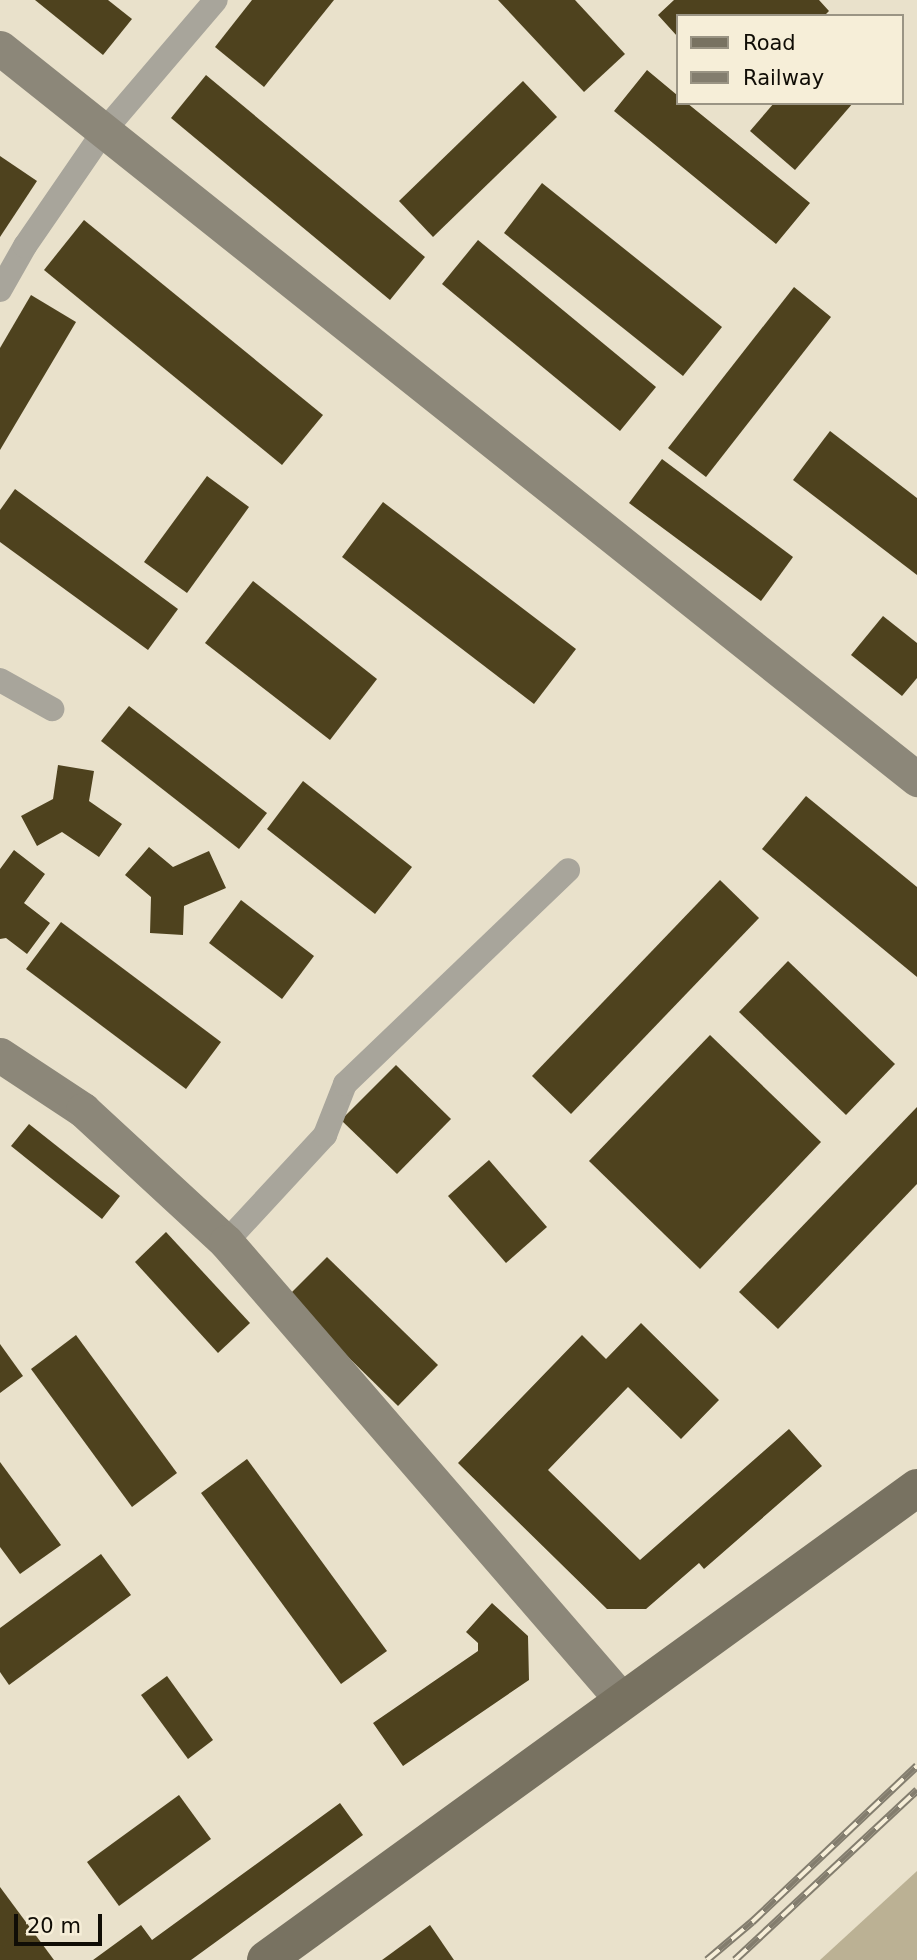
<!DOCTYPE html>
<style>
body{margin:0}
#map{position:relative;width:917px;height:1960px;overflow:hidden;background:#e9e1cb;font-family:"DejaVu Sans",sans-serif}
div>[style]{position:absolute}
.green>*{inset:0;background:#bbb194}
.building>*{inset:0;background:#4e421e}
.street>*{height:24px;margin:-12px;padding:0 12px;transform-origin:12px;border-radius:12px;background:#a8a59b}
.secondary>*{height:35px;margin:-17.5px;padding:0 17.5px;transform-origin:17.5px;border-radius:17.5px;background:#8c8779}
.primary>*{height:38px;margin:-19px;padding:0 19px;transform-origin:19px;border-radius:19px;background:#787261}
.rail>*{height:8px;margin-top:-4px;transform-origin:0;background:repeating-linear-gradient(90deg,#f6eed8 0 16px,#837d6e 0 32px);box-sizing:border-box;border-block:2px solid #837d6e}
span{translate:-50% -50%;white-space:nowrap;text-align:center;line-height:1.15;-webkit-text-stroke:7px #f6eed8;paint-order:stroke}
.legend{position:absolute;left:676px;top:14px;width:228px;height:91px;box-sizing:border-box;background:#f6eed8;border:2px solid #9a9484;margin:0;padding:9px 12px;list-style:none;font-size:21px;color:#100d06}
.legend li{display:flex;align-items:center;gap:14px;height:35px}
.legend b{width:35px;border:2px solid #9a9484}
.scale{position:absolute;left:14px;top:1914px;width:88px;height:32px;box-sizing:border-box;border:4px solid #100d06;border-top:0;padding-left:9px;font-size:21px;line-height:24px;white-space:nowrap;color:#100d06;-webkit-text-stroke:5px #f6eed8;paint-order:stroke}
</style>
<div id="map">
<div class="green">
<div style="clip-path:polygon(917px 1871px,917px 1960px,820px 1960px)"></div>
</div>
<div class="building">
<div style="clip-path:polygon(35px 0,108px 0,132px 19px,103px 55px)"></div>
<div style="clip-path:polygon(252px 0,334px 0,264px 87px,215px 47px)"></div>
<div style="clip-path:polygon(498px 0,575px 0,625px 54px,584px 92px)"></div>
<div style="clip-path:polygon(674px 0,819px 0,829px 11px,824px 16px,677px 16px,677px 36px,658px 15px)"></div>
<div style="clip-path:polygon(647px 70px,677px 95px,677px 103px,687px 103px,810px 203px,776px 244px,614px 111px)"></div>
<div style="clip-path:polygon(206px 75px,425px 257px,390px 300px,171px 118px)"></div>
<div style="clip-path:polygon(523px 81px,557px 117px,433px 237px,399px 201px)"></div>
<div style="clip-path:polygon(774px 103px,853px 103px,795px 170px,750px 131px)"></div>
<div style="clip-path:polygon(0 156px,37px 181px,0 237px)"></div>
<div style="clip-path:polygon(542px 183px,722px 327px,683px 376px,504px 233px)"></div>
<div style="clip-path:polygon(84px 220px,323px 415px,282px 465px,44px 270px)"></div>
<div style="clip-path:polygon(478px 240px,656px 387px,620px 431px,442px 284px)"></div>
<div style="clip-path:polygon(794px 287px,831px 317px,706px 477px,668px 448px)"></div>
<div style="clip-path:polygon(31px 295px,76px 322px,0 450px,0 348px)"></div>
<div style="clip-path:polygon(830px 431px,917px 498px,917px 575px,793px 480px)"></div>
<div style="clip-path:polygon(662px 459px,793px 557px,761px 601px,629px 503px)"></div>
<div style="clip-path:polygon(207px 476px,249px 507px,187px 593px,144px 562px)"></div>
<div style="clip-path:polygon(15px 489px,178px 609px,148px 650px,0 542px,0 510px)"></div>
<div style="clip-path:polygon(383px 502px,576px 649px,534px 704px,342px 557px)"></div>
<div style="clip-path:polygon(253px 581px,377px 679px,330px 740px,205px 643px)"></div>
<div style="clip-path:polygon(883px 616px,917px 643px,917px 678px,902px 696px,851px 655px)"></div>
<div style="clip-path:polygon(129px 706px,267px 813px,239px 849px,101px 741px)"></div>
<div style="clip-path:polygon(58px 765px,94px 771px,89px 801px,122px 824px,99px 857px,62px 832px,37px 846px,21px 816px,53px 799px)"></div>
<div style="clip-path:polygon(303px 781px,412px 867px,375px 914px,267px 829px)"></div>
<div style="clip-path:polygon(806px 796px,917px 887px,917px 977px,762px 849px)"></div>
<div style="clip-path:polygon(149px 847px,173px 867px,209px 851px,226px 888px,184px 906px,183px 935px,150px 933px,151px 897px,125px 875px)"></div>
<div style="clip-path:polygon(14px 850px,45px 874px,24px 903px,50px 923px,27px 954px,6px 938px,0 939px,0 869px)"></div>
<div style="clip-path:polygon(720px 880px,759px 918px,571px 1114px,532px 1076px)"></div>
<div style="clip-path:polygon(241px 900px,314px 956px,282px 999px,209px 943px)"></div>
<div style="clip-path:polygon(61px 922px,221px 1042px,186px 1089px,26px 969px)"></div>
<div style="clip-path:polygon(788px 961px,895px 1064px,846px 1115px,739px 1012px)"></div>
<div style="clip-path:polygon(710px 1035px,821px 1142px,700px 1269px,589px 1161px)"></div>
<div style="clip-path:polygon(396px 1065px,451px 1119px,397px 1174px,341px 1120px)"></div>
<div style="clip-path:polygon(917px 1107px,917px 1184px,778px 1329px,739px 1292px)"></div>
<div style="clip-path:polygon(29px 1124px,120px 1196px,102px 1219px,11px 1146px)"></div>
<div style="clip-path:polygon(489px 1160px,547px 1227px,506px 1263px,448px 1196px)"></div>
<div style="clip-path:polygon(166px 1232px,250px 1323px,218px 1353px,135px 1262px)"></div>
<div style="clip-path:polygon(327px 1257px,438px 1365px,398px 1406px,287px 1297px)"></div>
<div style="clip-path:polygon(641px 1323px,719px 1400px,681px 1439px,628px 1387px,548px 1470px,640px 1560px,789px 1429px,822px 1466px,704px 1569px,699px 1563px,646px 1609px,607px 1609px,458px 1463px,582px 1335px,606px 1359px)"></div>
<div style="clip-path:polygon(76px 1335px,177px 1473px,132px 1507px,31px 1369px)"></div>
<div style="clip-path:polygon(0 1344px,23px 1376px,0 1393px)"></div>
<div style="clip-path:polygon(247px 1459px,387px 1651px,341px 1684px,201px 1493px)"></div>
<div style="clip-path:polygon(0 1462px,61px 1545px,20px 1574px,0 1547px)"></div>
<div style="clip-path:polygon(101px 1554px,131px 1595px,9px 1685px,0 1672px,0 1628px)"></div>
<div style="clip-path:polygon(492px 1603px,528px 1636px,529px 1680px,403px 1766px,373px 1723px,478px 1651px,478px 1643px,466px 1632px)"></div>
<div style="clip-path:polygon(167px 1676px,213px 1740px,188px 1759px,141px 1695px)"></div>
<div style="clip-path:polygon(179px 1795px,211px 1839px,119px 1906px,87px 1862px)"></div>
<div style="clip-path:polygon(340px 1803px,363px 1835px,191px 1960px,93px 1960px,141px 1925px,152px 1940px)"></div>
<div style="clip-path:polygon(0 1887px,54px 1960px,0 1960px)"></div>
<div style="clip-path:polygon(430px 1925px,454px 1960px,382px 1960px)"></div>
</div>
<div class="street">
<div style="left:0;top:290px;width:51px;rotate:-60.4deg"></div>
<div style="left:25px;top:246px;width:140px;rotate:-55.5deg"></div>
<div style="left:104px;top:131px;width:172px;rotate:-49.5deg"></div>
<div style="left:0;top:680px;width:60px;rotate:29.1deg"></div>
<div style="left:226px;top:1242px;width:146px;rotate:-47.2deg"></div>
<div style="left:325px;top:1135px;width:55px;rotate:-68.6deg"></div>
<div style="left:345px;top:1084px;width:309px;rotate:-43.8deg"></div>
</div>
<div class="secondary">
<div style="left:0;top:48px;width:1173px;rotate:38.56deg"></div>
<div style="left:0;top:1055px;width:100px;rotate:33.5deg"></div>
<div style="left:83px;top:1110px;width:195px;rotate:42.7deg"></div>
<div style="left:226px;top:1242px;width:607px;rotate:49.14deg"></div>
</div>
<div class="primary">
<div style="left:266px;top:1960px;width:804px;rotate:-35.94deg"></div>
</div>
<div class="rail">
<div style="left:707px;top:1960px;width:59px;rotate:-40.2deg"></div>
<div style="left:752px;top:1922px;width:227px;rotate:-43.4deg"></div>
<div style="left:735px;top:1960px;width:249px;rotate:-43deg"></div>
</div>
<ul class="legend">
<li><b style="height:9px;background:#787261"></b>Road</li>
<li><b style="height:9px;background:#837d6e"></b>Railway</li>
</ul>
<div class="scale">20 m</div>
</div>
